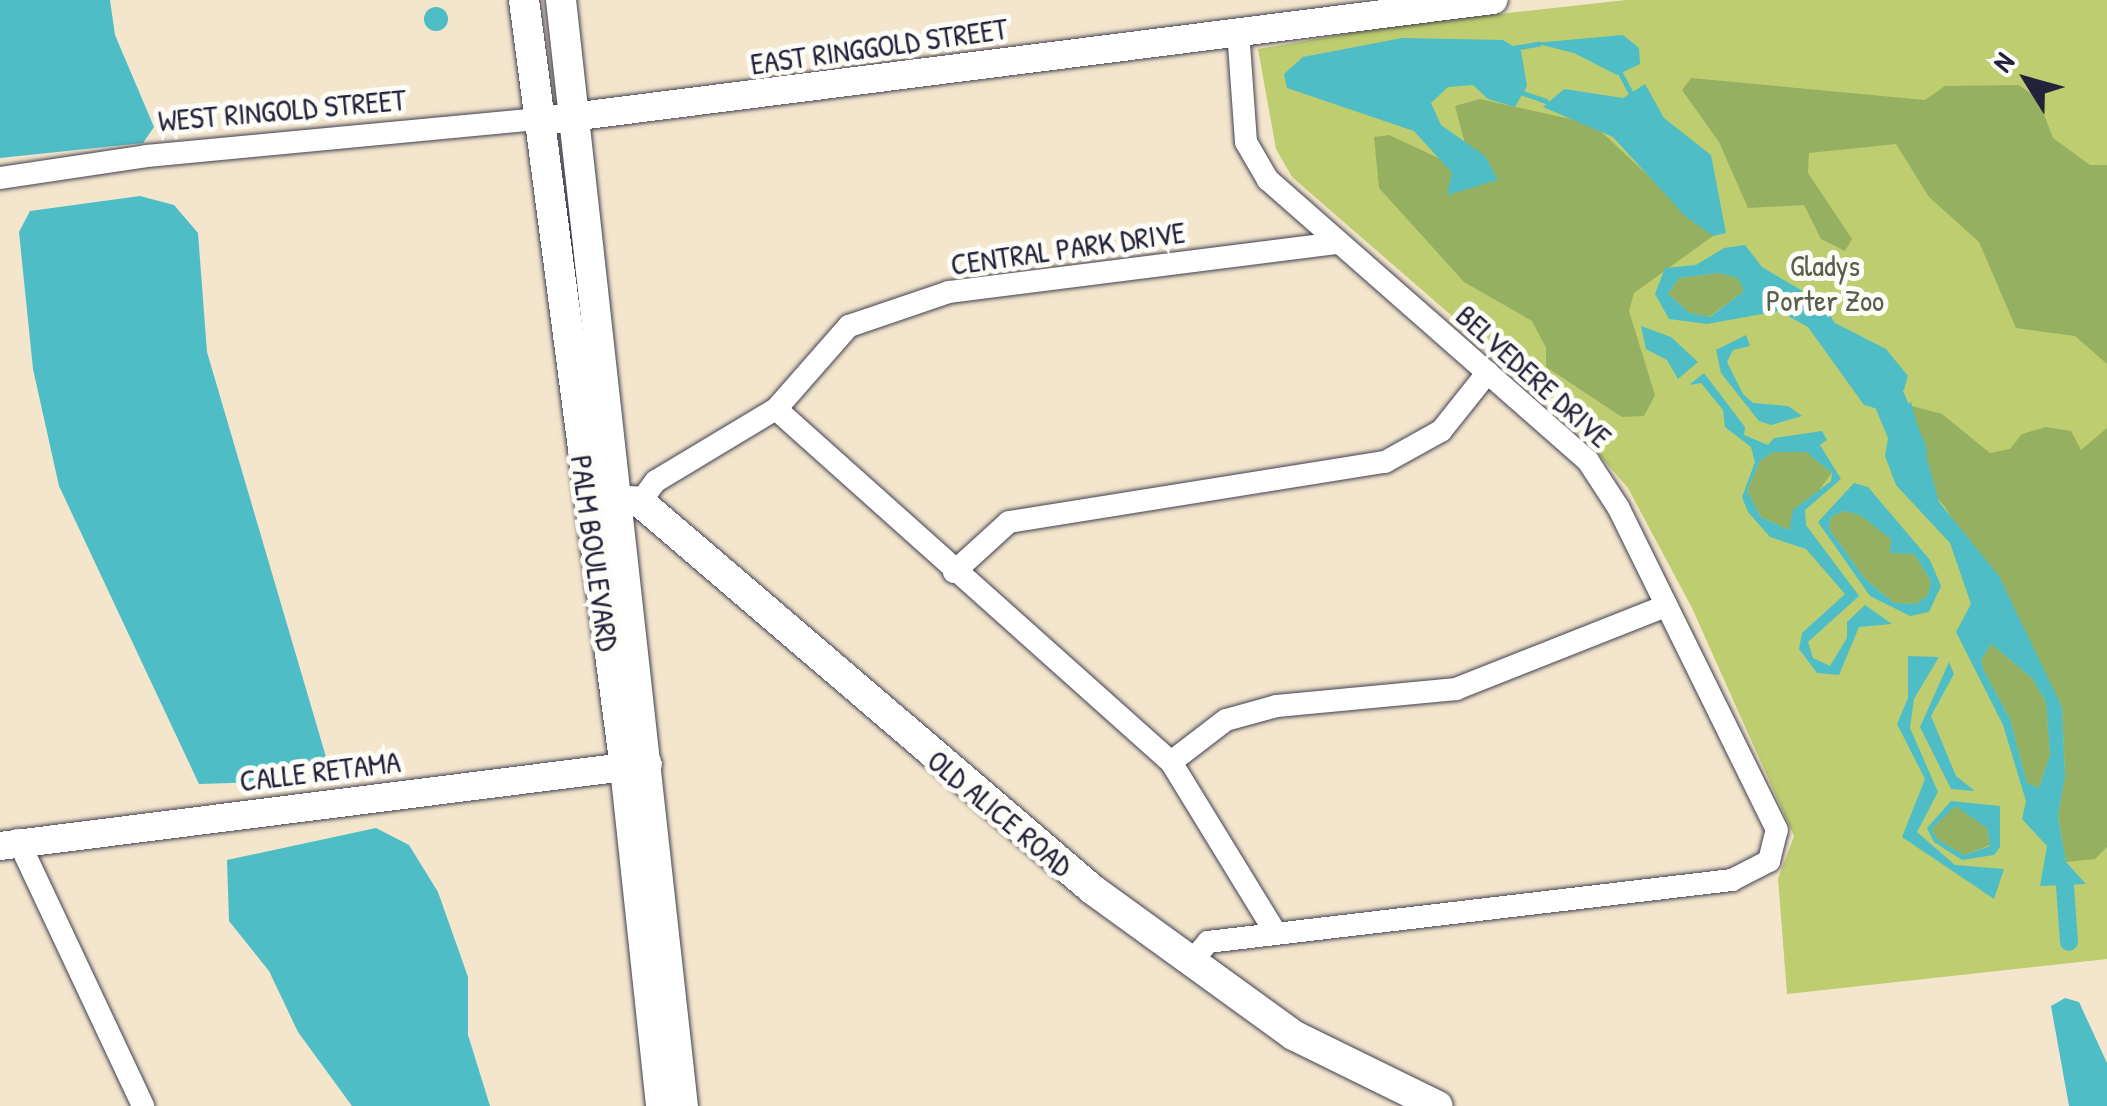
<!DOCTYPE html>
<style>
body{margin:0}
#map{position:relative;width:2107px;height:1106px;overflow:hidden;background:#f3e6cd;font-family:"Patrick Hand",sans-serif}
div>[style]{position:absolute}
.green>*{inset:0;background:#becd6f}
.forest>*{inset:0;background:#96b062}
.water>*{inset:0;background:#4ebdc6}
.round{border-radius:50%}
.stream>*{height:5px;margin:-2.5px;padding:0 2.5px;transform-origin:2.5px;border-radius:2.5px;background:#4ebdc6}
.canal>*{height:18px;margin:-9px;padding:0 9px;transform-origin:9px;border-radius:9px;background:#4ebdc6}
.river>*{height:32px;margin:-16px;padding:0 16px;transform-origin:16px;border-radius:16px;background:#4ebdc6}
.roads{filter:drop-shadow(0 0 2px #413f51) drop-shadow(0 0 2px #413f51)}
.minor>*{height:22px;margin:-11px;padding:0 11px;transform-origin:11px;border-radius:11px;background:#fff}
.tertiary>*{height:28px;margin:-14px;padding:0 14px;transform-origin:14px;border-radius:14px;background:#fff}
.secondary>*{height:30px;margin:-15px;padding:0 15px;transform-origin:15px;border-radius:15px;background:#fff}
span{translate:-50% -50%;white-space:nowrap;text-align:center;line-height:1.15;-webkit-text-stroke:10px #fdfcf7;paint-order:stroke}
.street-label{font-size:30px;color:#22223b}
.park-label{font-size:30px;color:#595e4d}
.north{position:absolute;left:1977px;top:30px;width:100px;height:100px;-webkit-text-stroke:8px #fdfcf7;paint-order:stroke;rotate:307deg;font-size:28px;font-weight:700;line-height:40px;text-align:center;color:#22223b}
.north::after{content:'';display:block;margin:auto;width:35px;height:45px;background:#22223b;clip-path:polygon(50% 0,100% 100%,50% 72%,0 100%)}
</style>
<div id="map">
<div class="green">
<div style="clip-path:polygon(1626px 0,2107px 0,2107px 959px,1787px 994px,1778px 879px,1794px 836px,1692px 608px,1628px 488px,1559px 409px,1292px 177px,1276px 149px,1258px 49px,1391px 26px)"></div>
</div>
<div class="forest">
<div style="clip-path:polygon(1691px 78px,1925px 100px,1945px 86px,2019px 85px,2038px 99px,2053px 138px,2090px 165px,2107px 165px,2107px 364px,2075px 336px,2016px 328px,1979px 242px,1929px 197px,1896px 144px,1809px 153px,1808px 173px,1852px 239px,1845px 251px,1821px 239px,1804px 205px,1748px 208px,1719px 142px,1682px 90px)"></div>
<div style="clip-path:polygon(1480px 99px,1593px 124px,1713px 236px,1634px 293px,1629px 311px,1655px 395px,1644px 416px,1622px 417px,1546px 367px,1546px 348px,1532px 321px,1464px 282px,1379px 188px,1374px 137px,1389px 135px,1473px 174px,1455px 106px)"></div>
<div style="clip-path:polygon(1719px 273px,1739px 278px,1744px 291px,1709px 317px,1690px 313px,1668px 294px,1679px 278px)"></div>
<div style="clip-path:polygon(1908px 405px,1942px 414px,1990px 453px,2010px 449px,2022px 434px,2046px 427px,2071px 431px,2081px 450px,2107px 428px,2107px 847px,2095px 859px,2066px 862px,2058px 815px,2065px 776px,2062px 706px,1945px 507px,1893px 450px,1889px 423px)"></div>
<div style="clip-path:polygon(1773px 452px,1806px 452px,1832px 473px,1789px 530px,1761px 517px,1747px 491px,1760px 461px)"></div>
<div style="clip-path:polygon(1844px 511px,1860px 515px,1914px 554px,1931px 581px,1928px 595px,1916px 604px,1894px 603px,1866px 580px,1829px 529px,1831px 517px)"></div>
<div style="clip-path:polygon(1991px 644px,2032px 678px,2046px 702px,2050px 755px,2039px 788px,2027px 783px,2010px 719px,1984px 671px,1981px 660px)"></div>
<div style="clip-path:polygon(1954px 806px,1974px 813px,1987px 828px,1990px 845px,1964px 855px,1937px 839px,1932px 829px)"></div>
</div>
<div class="water">
<div style="clip-path:polygon(0 0,110px 0,115px 35px,154px 127px,143px 143px,0 158px)"></div>
<div class="round" style="left:424px;top:7px;width:24px;height:24px"></div>
<div style="clip-path:polygon(1623px 35px,1639px 48px,1640px 64px,1617px 75px,1574px 53px,1534px 43px)"></div>
<div style="clip-path:polygon(1402px 38px,1503px 40px,1521px 51px,1527px 86px,1515px 107px,1488px 99px,1473px 85px,1448px 87px,1431px 103px,1441px 125px,1485px 156px,1498px 180px,1447px 195px,1452px 173px,1414px 131px,1287px 88px,1284px 74px,1303px 57px)"></div>
<div style="clip-path:polygon(1645px 84px,1664px 118px,1711px 155px,1726px 233px,1713px 236px,1685px 216px,1613px 137px,1543px 107px,1564px 89px,1623px 98px)"></div>
<div style="clip-path:polygon(140px 196px,174px 205px,198px 233px,207px 352px,326px 757px,263px 782px,199px 784px,59px 486px,33px 369px,19px 232px,30px 211px)"></div>
<div style="clip-path:polygon(evenodd,1745px 245px,1762px 267px,1821px 302px,1835px 323px,1886px 349px,1908px 376px,1904px 390px,1878px 409px,1864px 405px,1808px 327px,1779px 311px,1707px 324px,1669px 319px,1655px 294px,1665px 268px,1696px 265px,1724px 248px,1745px 245px,1719px 273px,1738px 278px,1744px 291px,1710px 317px,1690px 313px,1668px 294px,1679px 278px,1719px 273px)"></div>
<div style="clip-path:polygon(1641px 326px,1671px 337px,1698px 362px,1678px 379px,1667px 360px,1646px 349px)"></div>
<div style="clip-path:polygon(1746px 335px,1750px 346px,1733px 350px,1727px 362px,1743px 394px,1753px 403px,1788px 406px,1802px 416px,1771px 425px,1759px 421px,1721px 373px,1716px 350px)"></div>
<div style="clip-path:polygon(evenodd,1704px 373px,1745px 427px,1744px 435px,1768px 445px,1774px 438px,1822px 431px,1827px 440px,1820px 445px,1841px 479px,1805px 510px,1806px 525px,1859px 596px,1808px 642px,1813px 658px,1830px 666px,1847px 638px,1847px 622px,1865px 605px,1892px 624px,1859px 627px,1839px 675px,1817px 673px,1799px 649px,1802px 633px,1845px 594px,1806px 549px,1770px 537px,1748px 512px,1742px 497px,1755px 462px,1751px 447px,1725px 427px,1723px 410px,1701px 383px,1689px 385px,1704px 373px,1773px 452px,1806px 452px,1832px 473px,1831px 481px,1793px 510px,1789px 530px,1761px 517px,1747px 491px,1760px 461px,1773px 452px)"></div>
<div style="clip-path:polygon(evenodd,1911px 402px,1939px 502px,1999px 576px,2062px 707px,2065px 776px,2058px 816px,2066px 862px,2086px 884px,2040px 886px,2047px 846px,2022px 819px,2026px 801px,2003px 725px,1956px 632px,1971px 604px,1950px 543px,1896px 485px,1885px 456px,1892px 414px,1911px 402px,1991px 644px,2032px 678px,2046px 702px,2050px 755px,2039px 788px,2027px 783px,2010px 719px,1984px 671px,1981px 660px,1991px 644px)"></div>
<div style="clip-path:polygon(evenodd,1854px 483px,1868px 487px,1930px 560px,1941px 586px,1929px 612px,1910px 616px,1870px 596px,1818px 522px,1854px 483px,1844px 511px,1860px 515px,1891px 539px,1890px 553px,1914px 554px,1931px 581px,1928px 595px,1916px 604px,1894px 603px,1866px 580px,1829px 529px,1831px 517px,1844px 511px)"></div>
<div style="clip-path:polygon(1908px 656px,1939px 657px,1914px 699px,1910px 728px,1938px 792px,1917px 832px,1955px 865px,2004px 869px,1994px 899px,1902px 837px,1925px 779px,1897px 724px,1908px 698px)"></div>
<div style="clip-path:polygon(1949px 662px,1954px 674px,1931px 716px,1956px 776px,1975px 791px,1951px 789px,1920px 727px)"></div>
<div style="clip-path:polygon(evenodd,1951px 801px,2000px 806px,2000px 847px,1994px 855px,1962px 860px,1934px 842px,1927px 828px,1951px 801px,1955px 806px,1987px 828px,1990px 846px,1964px 855px,1937px 839px,1932px 829px,1955px 806px)"></div>
<div style="clip-path:polygon(376px 828px,409px 845px,438px 892px,468px 977px,468px 1035px,490px 1106px,352px 1106px,298px 1032px,269px 971px,229px 921px,227px 860px)"></div>
<div style="clip-path:polygon(2065px 998px,2079px 1002px,2107px 1063px,2107px 1106px,2069px 1106px,2051px 1006px)"></div>
</div>
<div class="stream">
<div style="left:1506px;top:49px;width:33px;rotate:-9deg"></div>
<div style="left:1619px;top:71px;width:27px;rotate:62deg"></div>
<div style="left:1523px;top:93px;width:24px;rotate:19deg"></div>
</div>
<div class="canal">
<div style="left:2065px;top:886px;width:56px;rotate:85.9deg"></div>
</div>
<div class="river">
<div style="left:1863px;top:365px;width:45px;rotate:53.1deg"></div>
<div style="left:1890px;top:401px;width:55px;rotate:67.6deg"></div>
</div>
<div class="roads">
<div class="minor">
<div style="left:0;top:178px;width:149px;rotate:-8.5deg"></div>
<div style="left:147px;top:156px;width:394px;rotate:-5.4deg"></div>
<div style="left:776px;top:409px;width:530px;rotate:41.79deg"></div>
<div style="left:1171px;top:762px;width:199px;rotate:58.5deg"></div>
<div style="left:640px;top:502px;width:26px;rotate:-53deg"></div>
<div style="left:656px;top:481px;width:140px;rotate:-31deg"></div>
<div style="left:776px;top:409px;width:111px;rotate:-48.7deg"></div>
<div style="left:849px;top:326px;width:106px;rotate:-18.8deg"></div>
<div style="left:949px;top:292px;width:389px;rotate:-7.2deg"></div>
<div style="left:954px;top:572px;width:74px;rotate:-42.3deg"></div>
<div style="left:1009px;top:522px;width:381px;rotate:-9.1deg"></div>
<div style="left:1385px;top:462px;width:64px;rotate:-29deg"></div>
<div style="left:1441px;top:431px;width:75px;rotate:-51.5deg"></div>
<div style="left:1171px;top:762px;width:69px;rotate:-37.4deg"></div>
<div style="left:1226px;top:720px;width:53px;rotate:-15.4deg"></div>
<div style="left:1277px;top:706px;width:180px;rotate:-5.4deg"></div>
<div style="left:1456px;top:689px;width:226px;rotate:-21.6deg"></div>
<div style="left:18px;top:840px;width:294px;rotate:64.8deg"></div>
<div style="left:1190px;top:963px;width:28px;rotate:-49deg"></div>
<div style="left:1208px;top:942px;width:528px;rotate:-6.75deg"></div>
<div style="left:1732px;top:880px;width:42px;rotate:-27.2deg"></div>
<div style="left:1769px;top:861px;width:32px;rotate:-76deg"></div>
<div style="left:1777px;top:830px;width:360px;rotate:-116.2deg"></div>
<div style="left:1618px;top:507px;width:55px;rotate:-123.1deg"></div>
<div style="left:1588px;top:461px;width:426px;rotate:-138.7deg"></div>
<div style="left:1268px;top:180px;width:44px;rotate:-120.1deg"></div>
<div style="left:1246px;top:142px;width:111px;rotate:-94.1deg"></div>
</div>
<div class="tertiary">
<div style="left:556px;top:119px;width:945px;rotate:-7.24deg"></div>
<div style="left:0;top:846px;width:653px;rotate:-7.21deg"></div>
</div>
<div class="secondary">
<div style="left:524px;top:0;width:775px;rotate:82.51deg"></div>
<div style="left:625px;top:768px;width:340px;rotate:83.9deg"></div>
<div style="left:561px;top:0;width:1113px;rotate:83.71deg"></div>
<div style="left:595px;top:508px;width:21px;rotate:-23deg"></div>
<div style="left:614px;top:500px;width:26px;rotate:4deg"></div>
<div style="left:640px;top:502px;width:596px;rotate:40.58deg"></div>
<div style="left:1093px;top:890px;width:247px;rotate:35.9deg"></div>
<div style="left:1293px;top:1035px;width:161px;rotate:26.1deg"></div>
</div>
</div>
<div class="street-label">
<span style="left:879px;top:46px;rotate:-8deg">EAST RINGGOLD STREET</span>
<span style="left:282px;top:110px;rotate:-5deg">WEST RINGOLD STREET</span>
<span style="left:1068px;top:248px;rotate:-8deg">CENTRAL PARK DRIVE</span>
<span style="left:1534px;top:376px;rotate:42deg">BELVEDERE DRIVE</span>
<span style="left:595px;top:553px;rotate:82deg">PALM BOULEVARD</span>
<span style="left:320px;top:771px;rotate:-7deg">CALLE RETAMA</span>
<span style="left:1000px;top:813px;rotate:40deg">OLD ALICE ROAD</span>
</div>
<div class="park-label">
<span style="left:1825px;top:282px">Gladys<br>Porter Zoo</span>
</div>
<div class="north">N</div>
</div>
